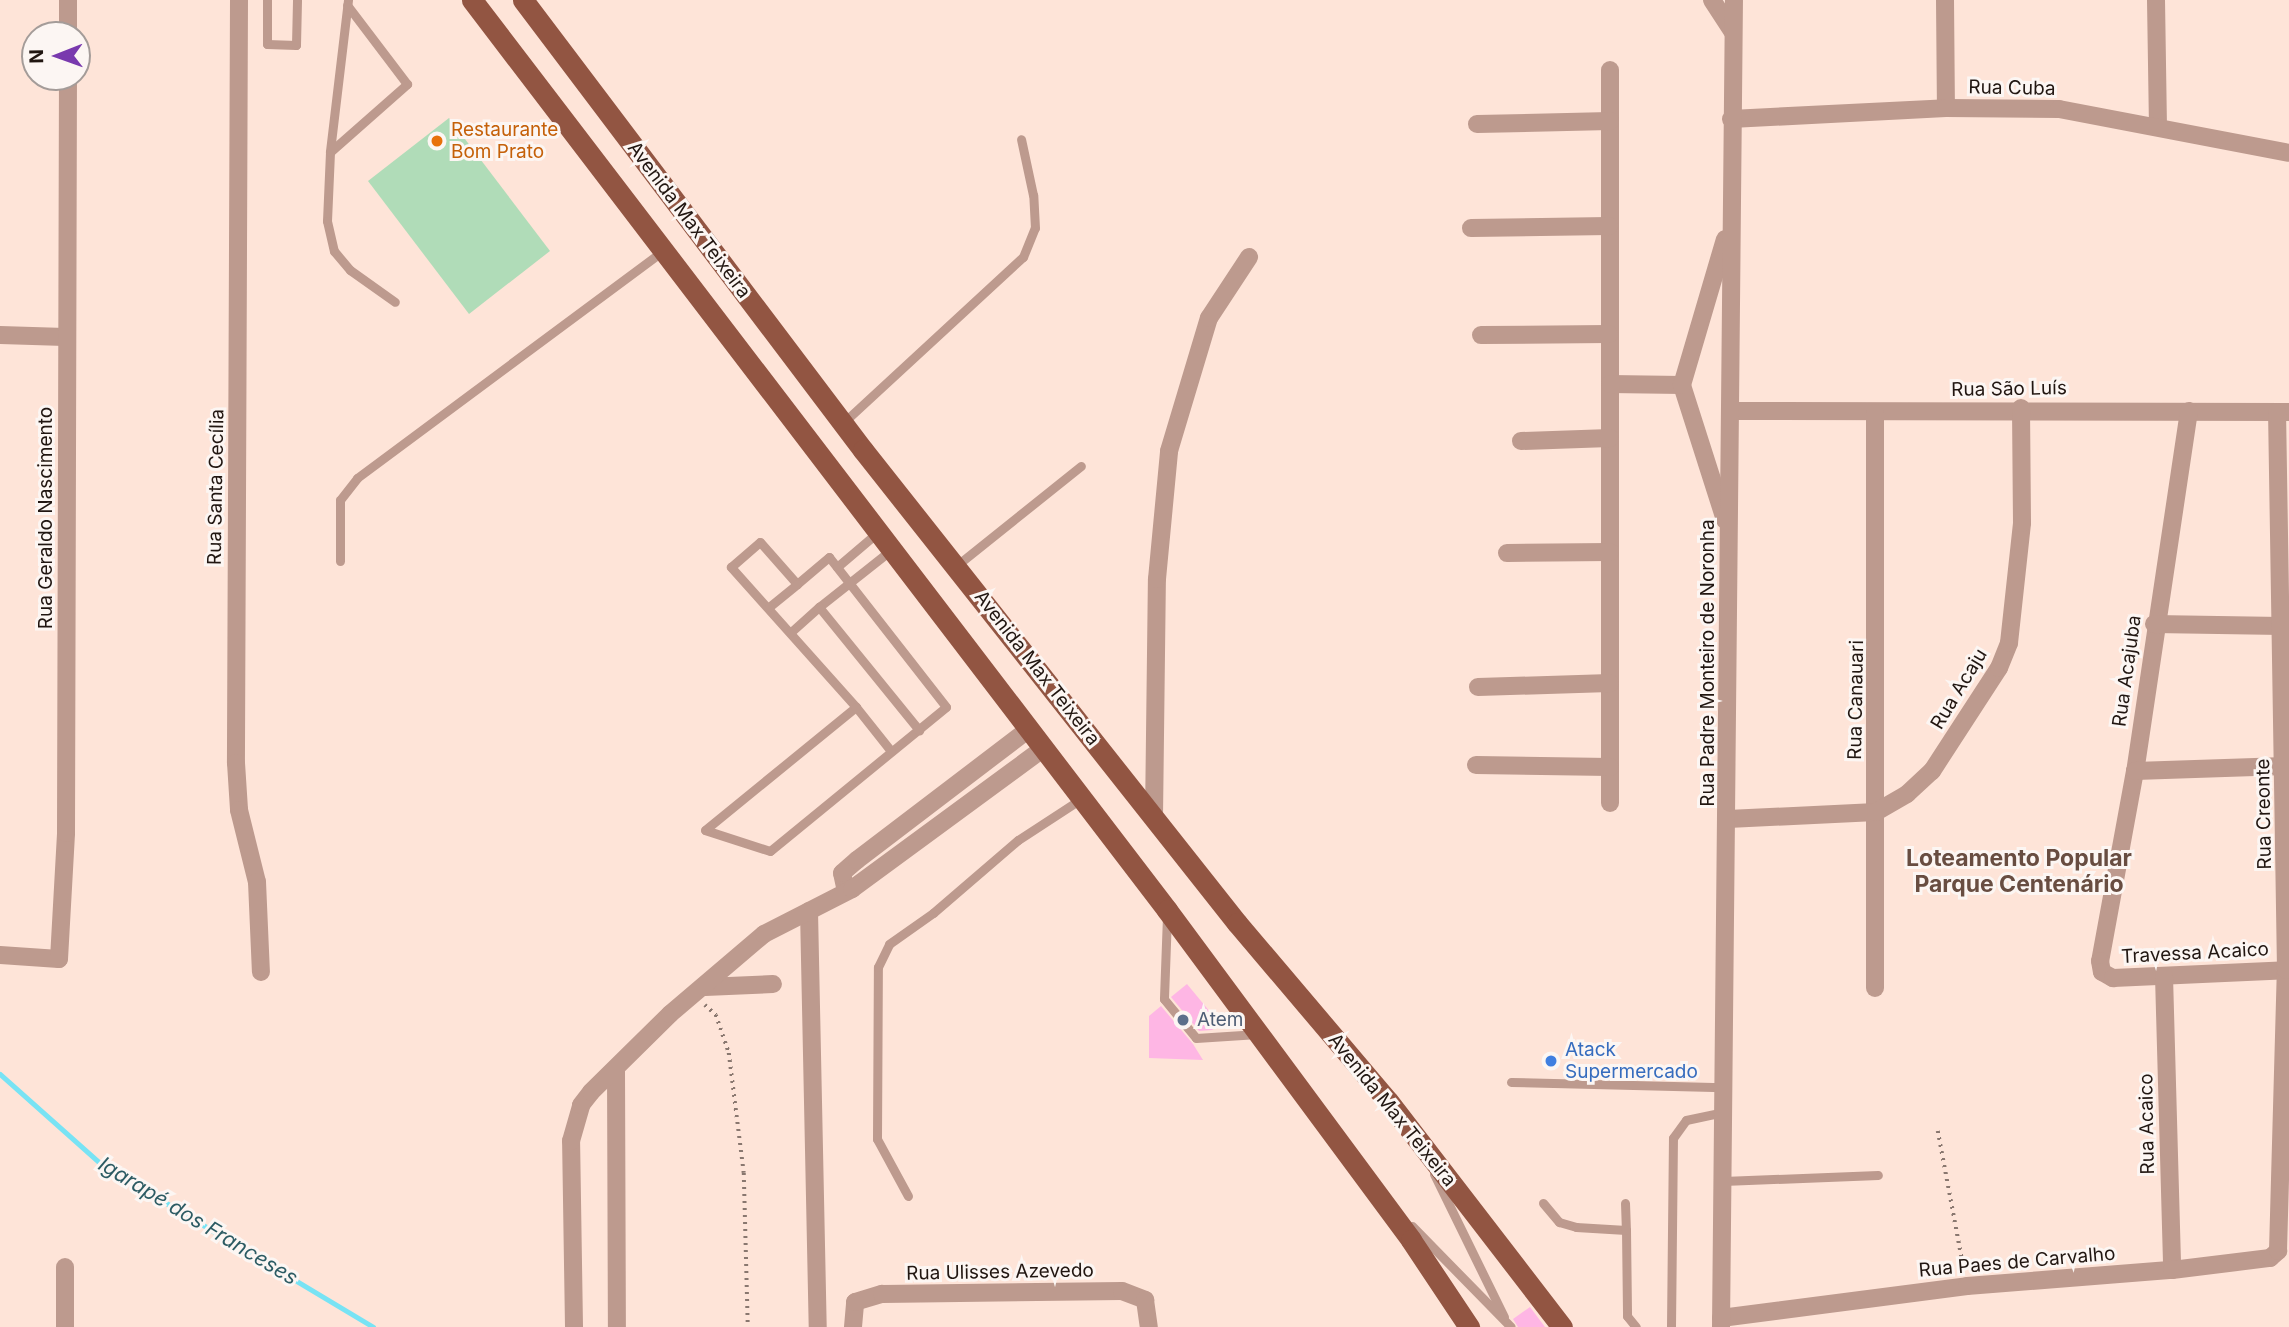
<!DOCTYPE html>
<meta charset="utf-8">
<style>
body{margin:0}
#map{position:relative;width:2289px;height:1327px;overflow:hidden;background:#fee4d8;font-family:Inter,sans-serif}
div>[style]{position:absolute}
.green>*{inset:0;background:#b0dcb8}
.stream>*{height:5px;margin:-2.5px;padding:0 2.5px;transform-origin:2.5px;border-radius:2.5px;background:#78e3f4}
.building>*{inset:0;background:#feb6e4}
.path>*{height:3.5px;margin-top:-1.75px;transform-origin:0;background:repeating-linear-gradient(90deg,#89776f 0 2px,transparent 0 7px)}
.service>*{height:9px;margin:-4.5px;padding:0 4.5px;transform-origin:4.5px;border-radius:4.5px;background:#bd9a8e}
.minor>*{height:18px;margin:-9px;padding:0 9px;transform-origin:9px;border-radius:9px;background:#bd9a8e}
.primary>*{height:21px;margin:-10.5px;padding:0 10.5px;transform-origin:10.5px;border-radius:10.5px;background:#925542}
.dots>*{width:19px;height:19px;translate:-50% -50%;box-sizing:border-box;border:4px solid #fcf6f3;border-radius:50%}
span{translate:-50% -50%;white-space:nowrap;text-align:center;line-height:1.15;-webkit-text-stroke:6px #fcf6f3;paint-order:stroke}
.street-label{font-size:19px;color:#211611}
.food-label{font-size:19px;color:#c56008}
.left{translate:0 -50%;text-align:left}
.service-label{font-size:19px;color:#4e5e75}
.shop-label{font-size:19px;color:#366cbe}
.water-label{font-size:21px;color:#2c5b63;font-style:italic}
.quarter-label{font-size:23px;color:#684d41;font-weight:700}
.north{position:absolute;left:21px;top:21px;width:70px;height:70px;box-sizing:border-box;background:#fcf6f3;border:2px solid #a49c99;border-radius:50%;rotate:269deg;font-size:19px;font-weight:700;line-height:28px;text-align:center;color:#211611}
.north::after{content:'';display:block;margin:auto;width:24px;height:32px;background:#7939ae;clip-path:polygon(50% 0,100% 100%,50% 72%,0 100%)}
</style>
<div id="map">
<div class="green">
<div style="clip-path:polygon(449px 118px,550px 251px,469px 314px,368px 181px)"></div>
</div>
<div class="stream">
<div style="left:0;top:1074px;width:135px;rotate:41.7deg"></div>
<div style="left:101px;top:1164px;width:317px;rotate:30.9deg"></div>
</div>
<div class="building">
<div style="clip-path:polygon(1187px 984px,1220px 1024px,1212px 1030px,1199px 1031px,1171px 997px)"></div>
<div style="clip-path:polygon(1161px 1006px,1193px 1044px,1203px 1060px,1149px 1058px,1149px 1016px)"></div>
<div style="clip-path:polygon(1530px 1307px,1545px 1327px,1518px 1327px,1513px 1319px)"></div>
</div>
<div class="path">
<div style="left:705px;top:1005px;width:15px;rotate:42deg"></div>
<div style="left:716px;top:1015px;width:40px;rotate:71.1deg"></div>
<div style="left:729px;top:1053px;width:121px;rotate:82.9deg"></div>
<div style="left:744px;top:1173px;width:154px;rotate:88.5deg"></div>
<div style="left:1938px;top:1131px;width:141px;rotate:79.4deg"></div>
</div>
<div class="service">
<div style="left:267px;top:0;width:44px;rotate:90deg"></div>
<div style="left:267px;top:44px;width:29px;rotate:2deg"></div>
<div style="left:296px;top:45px;width:45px;rotate:-88.7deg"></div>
<div style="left:348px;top:0;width:153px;rotate:96.8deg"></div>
<div style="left:330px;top:152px;width:69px;rotate:92.5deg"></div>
<div style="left:327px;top:221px;width:31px;rotate:77deg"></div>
<div style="left:334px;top:251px;width:25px;rotate:50deg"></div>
<div style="left:350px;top:270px;width:55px;rotate:35.4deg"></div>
<div style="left:330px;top:152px;width:103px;rotate:-41.4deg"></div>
<div style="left:407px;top:84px;width:99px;rotate:-127.2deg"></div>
<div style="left:844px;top:422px;width:243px;rotate:-42.7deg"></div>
<div style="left:1023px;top:257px;width:31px;rotate:-68deg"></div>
<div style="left:1035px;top:228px;width:33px;rotate:-93deg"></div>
<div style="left:1033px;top:195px;width:57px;rotate:-102.1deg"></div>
<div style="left:760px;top:542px;width:56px;rotate:48.6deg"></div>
<div style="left:797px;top:584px;width:42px;rotate:-40.2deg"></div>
<div style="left:829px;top:557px;width:190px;rotate:52deg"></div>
<div style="left:946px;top:707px;width:227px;rotate:140.7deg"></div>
<div style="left:770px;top:851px;width:68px;rotate:-162.1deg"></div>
<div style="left:705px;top:830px;width:195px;rotate:-39.2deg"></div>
<div style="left:856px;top:707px;width:188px;rotate:-131.8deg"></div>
<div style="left:731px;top:567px;width:38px;rotate:-41deg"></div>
<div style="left:340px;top:561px;width:61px;rotate:-90deg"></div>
<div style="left:340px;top:500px;width:28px;rotate:-52deg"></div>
<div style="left:357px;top:478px;width:381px;rotate:-36.6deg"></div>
<div style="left:956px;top:566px;width:160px;rotate:-38.7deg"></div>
<div style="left:837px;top:567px;width:52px;rotate:-40.4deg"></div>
<div style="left:769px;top:607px;width:36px;rotate:-39deg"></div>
<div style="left:819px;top:607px;width:92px;rotate:-38.4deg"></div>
<div style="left:791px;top:632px;width:38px;rotate:-42deg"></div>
<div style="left:819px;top:607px;width:159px;rotate:50.9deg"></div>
<div style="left:856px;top:707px;width:56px;rotate:51.5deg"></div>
<div style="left:1167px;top:916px;width:83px;rotate:92.1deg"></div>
<div style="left:1164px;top:999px;width:50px;rotate:50.6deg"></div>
<div style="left:1196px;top:1038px;width:62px;rotate:-3.7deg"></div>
<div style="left:1511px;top:1082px;width:212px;rotate:1.4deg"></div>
<div style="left:1434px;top:1174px;width:159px;rotate:63.9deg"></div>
<div style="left:1723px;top:1181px;width:155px;rotate:-2.2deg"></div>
<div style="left:908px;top:1196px;width:65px;rotate:-118.5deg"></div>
<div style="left:877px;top:1139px;width:172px;rotate:-89.7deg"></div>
<div style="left:878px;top:967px;width:25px;rotate:-64deg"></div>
<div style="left:889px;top:944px;width:54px;rotate:-35.2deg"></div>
<div style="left:933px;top:913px;width:112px;rotate:-40.7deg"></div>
<div style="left:1018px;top:840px;width:75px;rotate:-33.1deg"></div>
<div style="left:1543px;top:1203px;width:25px;rotate:50deg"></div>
<div style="left:1559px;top:1222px;width:18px;rotate:16deg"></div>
<div style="left:1576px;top:1227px;width:50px;rotate:3.4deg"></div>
<div style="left:1626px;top:1230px;width:86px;rotate:89.3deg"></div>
<div style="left:1627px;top:1316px;width:14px;rotate:51deg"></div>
<div style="left:1625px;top:1203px;width:27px;rotate:88deg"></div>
<div style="left:1412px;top:1226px;width:141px;rotate:45.6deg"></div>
<div style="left:1671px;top:1327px;width:189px;rotate:-89.4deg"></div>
<div style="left:1673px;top:1138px;width:22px;rotate:-54deg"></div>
<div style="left:1686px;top:1120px;width:38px;rotate:-12deg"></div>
</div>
<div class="minor">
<div style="left:239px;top:0;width:763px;rotate:90.23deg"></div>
<div style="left:236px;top:763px;width:47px;rotate:86.3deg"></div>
<div style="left:239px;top:810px;width:74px;rotate:76deg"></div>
<div style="left:257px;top:882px;width:90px;rotate:87.5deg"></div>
<div style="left:1712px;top:0;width:38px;rotate:57deg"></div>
<div style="left:1945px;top:0;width:108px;rotate:89.5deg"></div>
<div style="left:2156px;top:0;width:125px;rotate:89.1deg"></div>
<div style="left:68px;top:35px;width:35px;rotate:-90deg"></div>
<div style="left:1610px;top:70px;width:733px;rotate:90deg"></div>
<div style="left:1731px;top:119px;width:215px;rotate:-2.9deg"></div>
<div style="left:1946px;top:108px;width:113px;rotate:0.5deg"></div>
<div style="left:2059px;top:109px;width:234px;rotate:10.8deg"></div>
<div style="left:1477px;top:124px;width:133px;rotate:-1.3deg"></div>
<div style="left:1471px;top:228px;width:138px;rotate:-0.8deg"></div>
<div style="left:0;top:335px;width:65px;rotate:1.8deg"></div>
<div style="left:1481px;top:335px;width:128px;rotate:-0.4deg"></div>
<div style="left:1610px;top:384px;width:72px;rotate:0.8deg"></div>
<div style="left:1730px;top:411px;width:559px;rotate:0.1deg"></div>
<div style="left:2189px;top:411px;width:364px;rotate:98.5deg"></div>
<div style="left:2135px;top:771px;width:193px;rotate:100.4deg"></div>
<div style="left:2100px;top:961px;width:11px;rotate:80deg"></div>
<div style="left:2102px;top:972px;width:13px;rotate:29deg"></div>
<div style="left:2113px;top:978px;width:173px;rotate:-2.6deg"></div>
<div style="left:1875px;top:413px;width:575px;rotate:90deg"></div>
<div style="left:1521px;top:441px;width:89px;rotate:-1.9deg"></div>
<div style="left:1725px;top:520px;width:142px;rotate:-107.7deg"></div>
<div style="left:1682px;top:385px;width:152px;rotate:-73.6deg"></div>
<div style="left:1507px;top:553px;width:103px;rotate:-0.6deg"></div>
<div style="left:2154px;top:624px;width:128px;rotate:0.9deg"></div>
<div style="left:1478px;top:687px;width:132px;rotate:-1.7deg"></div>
<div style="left:1476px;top:765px;width:134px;rotate:0.9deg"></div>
<div style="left:2135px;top:771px;width:150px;rotate:-1.9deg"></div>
<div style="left:1154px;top:817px;width:238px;rotate:-89.3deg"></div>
<div style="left:1157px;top:579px;width:129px;rotate:-84.6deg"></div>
<div style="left:1169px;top:451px;width:139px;rotate:-73.3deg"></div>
<div style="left:1209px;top:318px;width:73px;rotate:-56.7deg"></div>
<div style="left:1728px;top:819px;width:148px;rotate:-2.7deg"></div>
<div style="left:1876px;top:812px;width:36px;rotate:-30deg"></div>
<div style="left:1907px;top:794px;width:34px;rotate:-43deg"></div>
<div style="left:1932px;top:771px;width:123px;rotate:-57deg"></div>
<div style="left:1999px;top:668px;width:27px;rotate:-68deg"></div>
<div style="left:2009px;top:643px;width:121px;rotate:-83.8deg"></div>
<div style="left:2022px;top:523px;width:115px;rotate:-90.5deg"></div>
<div style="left:852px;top:889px;width:7px;rotate:-164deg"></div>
<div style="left:845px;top:887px;width:14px;rotate:-102deg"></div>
<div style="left:842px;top:873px;width:20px;rotate:-41deg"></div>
<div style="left:857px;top:860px;width:216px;rotate:-37.3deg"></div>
<div style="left:809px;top:911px;width:416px;rotate:88.8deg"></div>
<div style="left:0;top:955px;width:59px;rotate:3.9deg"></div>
<div style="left:59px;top:959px;width:126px;rotate:-86.8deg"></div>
<div style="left:66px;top:833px;width:756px;rotate:-89.85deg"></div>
<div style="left:2164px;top:976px;width:294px;rotate:88.4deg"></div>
<div style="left:705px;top:987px;width:68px;rotate:-2.5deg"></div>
<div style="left:616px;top:1069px;width:258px;rotate:89.8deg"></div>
<div style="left:65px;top:1267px;width:60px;rotate:90deg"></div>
<div style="left:1721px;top:1318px;width:248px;rotate:-7.4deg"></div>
<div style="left:1967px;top:1286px;width:206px;rotate:-4.5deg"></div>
<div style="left:2172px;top:1270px;width:99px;rotate:-7deg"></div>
<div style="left:2270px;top:1258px;width:11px;rotate:-41deg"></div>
<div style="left:2278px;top:1251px;width:281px;rotate:-88.4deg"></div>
<div style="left:2286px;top:970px;width:558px;rotate:-90.92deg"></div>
<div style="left:574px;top:1327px;width:186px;rotate:-90.9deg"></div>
<div style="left:571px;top:1141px;width:37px;rotate:-74deg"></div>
<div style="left:581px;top:1105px;width:16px;rotate:-52deg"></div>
<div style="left:591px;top:1092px;width:111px;rotate:-44.6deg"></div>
<div style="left:670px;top:1014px;width:123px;rotate:-40.4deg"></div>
<div style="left:764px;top:934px;width:99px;rotate:-27.1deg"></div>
<div style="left:852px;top:889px;width:238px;rotate:-36.3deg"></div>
<div style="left:853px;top:1327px;width:25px;rotate:-85deg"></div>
<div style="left:855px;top:1302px;width:28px;rotate:-17deg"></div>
<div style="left:882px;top:1294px;width:240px;rotate:-0.7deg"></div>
<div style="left:1122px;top:1291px;width:25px;rotate:21deg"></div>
<div style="left:1145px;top:1300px;width:27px;rotate:82deg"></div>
<div style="left:1721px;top:1327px;width:1327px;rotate:-89.44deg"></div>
</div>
<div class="primary">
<div style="left:472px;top:0;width:1145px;rotate:52.63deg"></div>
<div style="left:1167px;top:910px;width:410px;rotate:53.5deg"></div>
<div style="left:1411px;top:1240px;width:105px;rotate:56.3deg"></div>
<div style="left:523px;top:0;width:564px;rotate:52.93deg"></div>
<div style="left:863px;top:450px;width:603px;rotate:51.67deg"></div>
<div style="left:1237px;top:923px;width:233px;rotate:49.7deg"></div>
<div style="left:1388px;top:1101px;width:285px;rotate:52.4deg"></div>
</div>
<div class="dots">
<div style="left:437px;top:141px;background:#e8710a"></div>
<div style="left:1183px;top:1020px;background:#5c6f8a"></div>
<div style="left:1551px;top:1061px;background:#3f7fe0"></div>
</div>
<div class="street-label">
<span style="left:2012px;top:88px;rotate:1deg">Rua Cuba</span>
<span style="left:689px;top:220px;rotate:53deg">Avenida Max Teixeira</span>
<span style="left:2009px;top:389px;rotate:-1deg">Rua São Luís</span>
<span style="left:216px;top:487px;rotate:-89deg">Rua Santa Cecília</span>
<span style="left:46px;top:518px;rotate:-90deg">Rua Geraldo Nascimento</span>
<span style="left:1708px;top:663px;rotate:-90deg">Rua Padre Monteiro de Noronha</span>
<span style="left:1037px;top:668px;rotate:52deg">Avenida Max Teixeira</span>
<span style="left:2127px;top:671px;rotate:-82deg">Rua Acajuba</span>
<span style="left:1959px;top:689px;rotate:-59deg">Rua Acaju</span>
<span style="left:1856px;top:700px;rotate:-89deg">Rua Canauari</span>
<span style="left:2264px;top:814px;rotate:-91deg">Rua Creonte</span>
<span style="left:2195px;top:953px;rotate:-3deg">Travessa Acaico</span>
<span style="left:1392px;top:1110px;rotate:51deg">Avenida Max Teixeira</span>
<span style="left:2147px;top:1124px;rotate:-91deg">Rua Acaico</span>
<span style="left:2017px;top:1262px;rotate:-5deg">Rua Paes de Carvalho</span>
<span style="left:1000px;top:1272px;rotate:-1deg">Rua Ulisses Azevedo</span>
</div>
<div class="food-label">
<span class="left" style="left:451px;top:141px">Restaurante<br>Bom Prato</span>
</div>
<div class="service-label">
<span class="left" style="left:1197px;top:1020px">Atem</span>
</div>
<div class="shop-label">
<span class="left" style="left:1565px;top:1061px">Atack<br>Supermercado</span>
</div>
<div class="water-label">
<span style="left:198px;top:1221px;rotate:31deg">Igarapé dos Franceses</span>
</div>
<div class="quarter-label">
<span style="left:2019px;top:871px">Loteamento Popular<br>Parque Centenário</span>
</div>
<div class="north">N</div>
</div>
